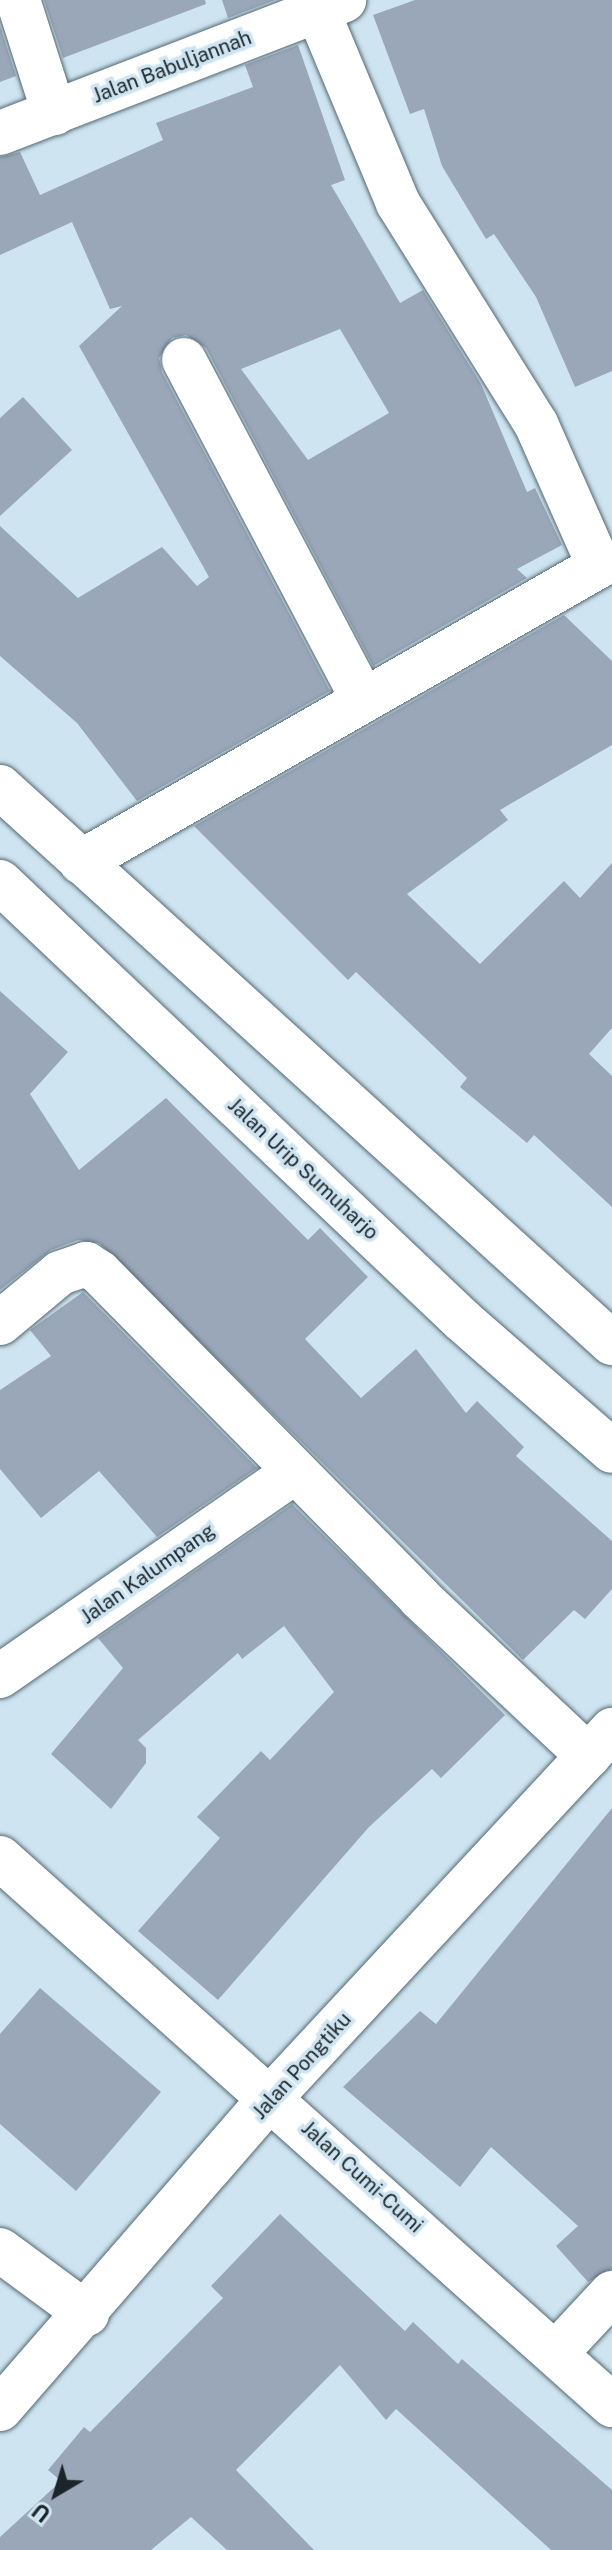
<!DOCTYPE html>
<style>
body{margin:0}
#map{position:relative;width:612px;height:2550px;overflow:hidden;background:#cee5f1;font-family:"Public Sans",sans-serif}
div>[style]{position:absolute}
.building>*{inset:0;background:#9aa7b8}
.roads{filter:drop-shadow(0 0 2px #536872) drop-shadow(0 0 2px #536872)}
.minor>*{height:44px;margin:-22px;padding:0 22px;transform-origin:22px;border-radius:22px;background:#fff}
.highway>*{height:44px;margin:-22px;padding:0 22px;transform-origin:22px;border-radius:22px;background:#fff}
span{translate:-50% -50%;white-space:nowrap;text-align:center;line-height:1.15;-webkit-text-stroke:7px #cee5f1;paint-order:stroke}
.street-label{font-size:20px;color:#1c2529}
.north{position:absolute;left:16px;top:2454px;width:80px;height:80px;-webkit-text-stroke:6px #cee5f1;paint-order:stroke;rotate:218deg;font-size:22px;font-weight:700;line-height:32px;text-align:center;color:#1c2529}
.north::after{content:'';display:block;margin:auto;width:28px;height:36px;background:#1c2529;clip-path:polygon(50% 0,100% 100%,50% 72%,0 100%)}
</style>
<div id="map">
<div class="building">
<div style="clip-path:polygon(44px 0,205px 0,206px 4px,63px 58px)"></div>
<div style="clip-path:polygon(222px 0,275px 0,228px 18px)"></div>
<div style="clip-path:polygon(415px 0,612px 0,612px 371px,575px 387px,536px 297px,494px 234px,486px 239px,442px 166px,424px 109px,410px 114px,373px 15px)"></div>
<div style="clip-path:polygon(0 26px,16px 76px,0 82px)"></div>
<div style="clip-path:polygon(evenodd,298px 45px,345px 180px,331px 185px,400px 303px,423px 290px,481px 384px,527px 492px,535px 488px,562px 545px,517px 569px,527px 578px,373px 666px,206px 348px,186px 335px,172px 338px,159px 358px,162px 372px,330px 691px,137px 801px,77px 723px,0 656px,0 526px,78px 598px,162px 547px,197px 586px,209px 577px,79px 346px,122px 306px,110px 309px,72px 222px,0 255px,0 157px,20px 152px,40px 195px,163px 140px,156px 123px,253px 87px,245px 65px,298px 45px,340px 329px,389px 413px,308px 460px,241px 369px,340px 329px)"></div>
<div style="clip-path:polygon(23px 397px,72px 450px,0 516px,0 418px)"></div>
<div style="clip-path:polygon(564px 615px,612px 661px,612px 745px,500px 810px,508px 820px,407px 894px,480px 964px,564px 881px,580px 898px,612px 863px,612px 1028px,589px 1054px,612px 1076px,612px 1207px,534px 1135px,527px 1143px,460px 1087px,467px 1078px,356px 972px,348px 980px,194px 826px)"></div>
<div style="clip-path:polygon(0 991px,68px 1052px,30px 1094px,79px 1170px,166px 1098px,308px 1240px,320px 1228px,368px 1277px,305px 1339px,361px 1398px,416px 1349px,466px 1413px,477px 1401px,524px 1447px,516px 1456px,612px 1541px,612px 1589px,585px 1619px,574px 1610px,523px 1660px,99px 1243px,78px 1240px,51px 1250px,0 1290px)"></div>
<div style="clip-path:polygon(83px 1292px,257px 1468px,157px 1537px,99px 1471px,41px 1518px,0 1469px,0 1390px,51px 1356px,30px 1330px)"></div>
<div style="clip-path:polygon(292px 1504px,505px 1715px,441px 1778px,432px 1769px,369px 1827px,218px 2000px,138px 1931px,220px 1838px,197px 1817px,261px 1751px,270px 1760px,334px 1692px,284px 1626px,242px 1659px,238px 1653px,138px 1740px,146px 1748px,146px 1763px,111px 1809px,51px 1754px,123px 1668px,98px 1638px)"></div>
<div style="clip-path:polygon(612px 1808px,612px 2269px,588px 2282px,556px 2246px,578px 2226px,491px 2147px,460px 2187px,343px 2087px,420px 2011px,436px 2024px)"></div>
<div style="clip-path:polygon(40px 1988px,161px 2092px,76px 2191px,0 2124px,0 2034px)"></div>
<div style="clip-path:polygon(280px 2214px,405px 2331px,413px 2322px,458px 2364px,462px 2359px,612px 2490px,612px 2550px,551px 2550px,396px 2409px,386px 2420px,340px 2365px,236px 2470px,314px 2550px,227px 2550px,191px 2517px,151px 2550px,0 2550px,0 2537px,61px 2481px,48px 2470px,84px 2427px,90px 2432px,223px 2298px,211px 2286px)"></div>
</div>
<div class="roads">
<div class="minor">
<div style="left:18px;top:0;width:119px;rotate:72.3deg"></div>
<div style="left:0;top:133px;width:369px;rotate:-21.1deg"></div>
<div style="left:184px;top:360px;width:384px;rotate:62.2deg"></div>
<div style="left:81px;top:862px;width:597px;rotate:-29.74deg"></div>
<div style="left:599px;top:566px;width:155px;rotate:-113.9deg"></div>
<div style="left:536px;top:424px;width:261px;rotate:-122deg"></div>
<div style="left:398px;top:203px;width:220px;rotate:-112.7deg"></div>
<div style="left:0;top:1323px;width:78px;rotate:-39.8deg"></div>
<div style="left:60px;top:1273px;width:28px;rotate:-19deg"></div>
<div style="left:86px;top:1264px;width:15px;rotate:32deg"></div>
<div style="left:99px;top:1272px;width:458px;rotate:45.4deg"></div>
<div style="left:420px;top:1598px;width:231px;rotate:43.2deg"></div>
<div style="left:0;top:1676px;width:359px;rotate:-34.7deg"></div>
<div style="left:0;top:1858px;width:821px;rotate:41.79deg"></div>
<div style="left:0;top:2250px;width:108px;rotate:36.3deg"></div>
<div style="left:556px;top:2353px;width:82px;rotate:-47deg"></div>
<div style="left:0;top:2409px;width:415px;rotate:-49deg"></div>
<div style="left:272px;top:2096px;width:500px;rotate:-47.1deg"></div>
</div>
<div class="highway">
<div style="left:0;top:787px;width:827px;rotate:42.26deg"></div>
<div style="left:0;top:882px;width:637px;rotate:43.47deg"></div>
<div style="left:462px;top:1320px;width:199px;rotate:41.1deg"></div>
</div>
</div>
<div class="street-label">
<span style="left:172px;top:67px;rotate:-21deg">Jalan Babuljannah</span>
<span style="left:303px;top:1169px;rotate:43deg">Jalan Urip Sumuharjo</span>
<span style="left:148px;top:1574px;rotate:-35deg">Jalan Kalumpang</span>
<span style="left:302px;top:2066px;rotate:-48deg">Jalan Pongtiku</span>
<span style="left:362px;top:2177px;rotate:42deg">Jalan Cumi-Cumi</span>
</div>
<div class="north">U</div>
</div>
